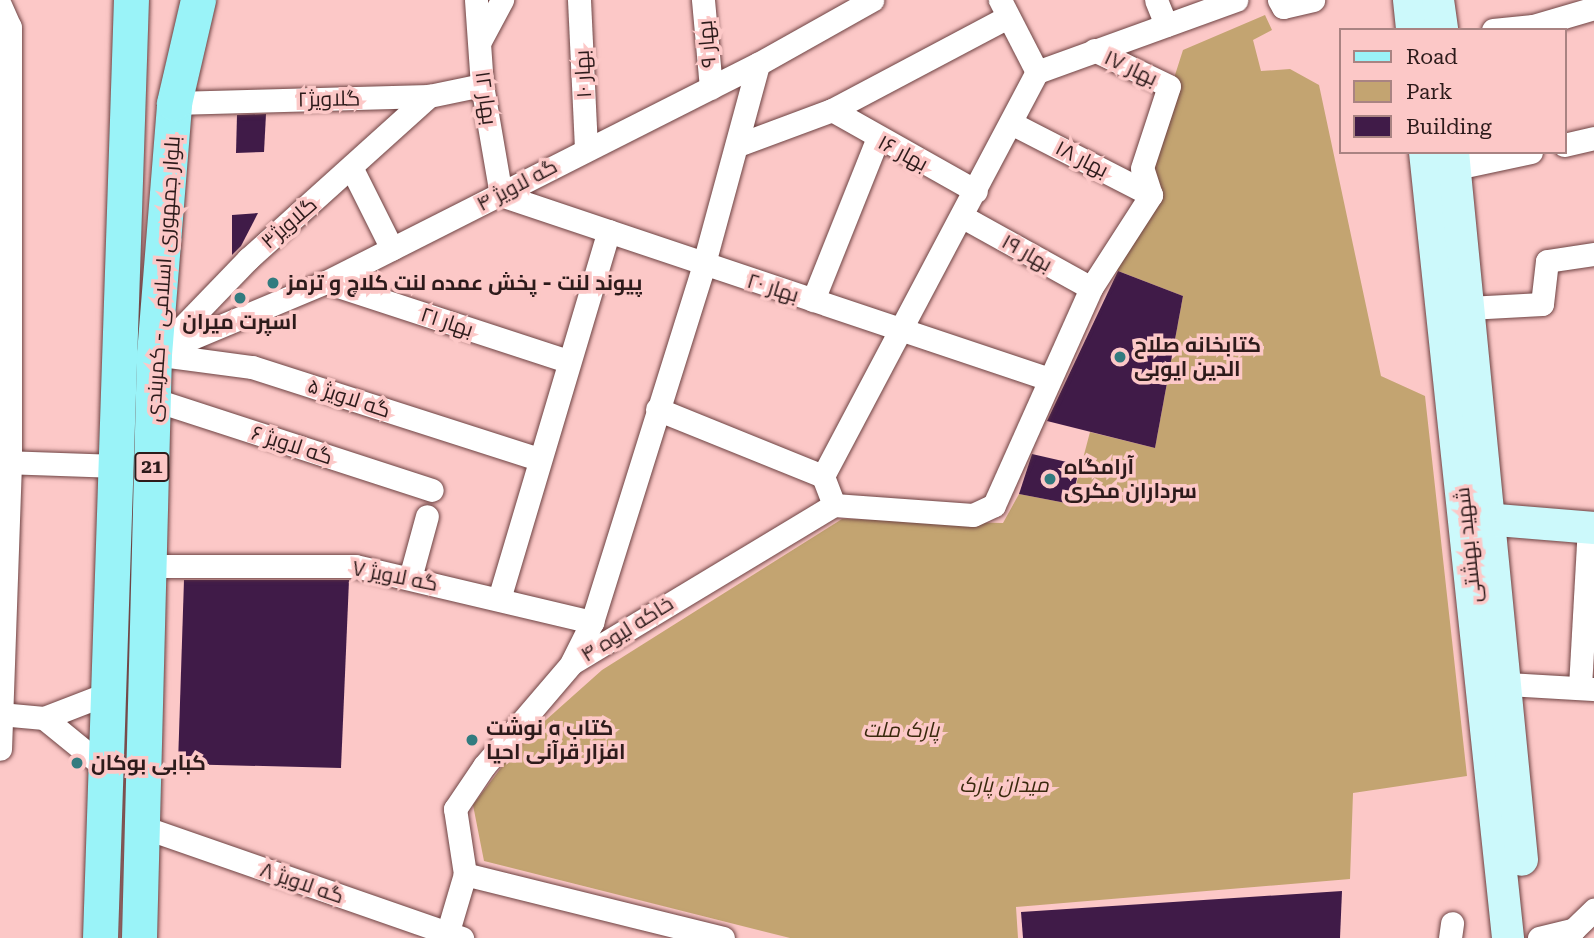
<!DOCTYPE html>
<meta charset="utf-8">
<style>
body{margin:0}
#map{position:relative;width:1594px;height:938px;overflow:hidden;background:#fcc8c7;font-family:"Roboto Serif",Cairo,serif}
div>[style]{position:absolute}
.green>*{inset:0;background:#c3a471}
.building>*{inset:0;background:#401b48}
.roads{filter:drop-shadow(0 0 2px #6d4242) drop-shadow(0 0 2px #6d4242)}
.street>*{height:23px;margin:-11.5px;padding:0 11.5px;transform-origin:11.5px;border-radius:11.5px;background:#fff}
.secondary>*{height:32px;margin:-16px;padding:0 16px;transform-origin:16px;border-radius:16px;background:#ccf9fb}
.primary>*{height:35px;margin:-17.5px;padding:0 17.5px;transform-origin:17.5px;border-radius:17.5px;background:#9af3f8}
.dots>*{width:19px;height:19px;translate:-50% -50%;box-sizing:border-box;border:4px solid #fcc8c7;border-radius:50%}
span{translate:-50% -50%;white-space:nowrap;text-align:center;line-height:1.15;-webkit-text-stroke:7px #fcc8c7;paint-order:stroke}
.shield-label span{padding:2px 5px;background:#fcc8c7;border:2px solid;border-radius:5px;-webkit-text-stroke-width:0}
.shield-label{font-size:19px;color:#2d1b1b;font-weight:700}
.street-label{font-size:21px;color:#2d1b1b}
.poi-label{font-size:21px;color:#2d1b1b;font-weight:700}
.left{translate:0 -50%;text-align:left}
.park-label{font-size:21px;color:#39290d;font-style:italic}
.legend{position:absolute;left:1339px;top:28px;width:228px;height:126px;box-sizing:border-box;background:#fcc8c7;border:2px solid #a98382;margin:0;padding:9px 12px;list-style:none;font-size:21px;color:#2d1b1b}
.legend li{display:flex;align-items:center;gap:14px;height:35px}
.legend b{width:35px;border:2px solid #a98382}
</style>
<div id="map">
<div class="green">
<div style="clip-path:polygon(1265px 15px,1272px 30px,1253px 40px,1261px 71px,1290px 69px,1319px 85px,1381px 376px,1425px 396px,1467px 776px,1353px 793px,1350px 879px,1016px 907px,1018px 938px,790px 938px,484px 861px,473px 805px,519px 744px,602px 670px,842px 519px,1003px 523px,1019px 494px,1071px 504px,1090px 432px,1155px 448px,1183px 296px,1113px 269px,1183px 50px)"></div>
</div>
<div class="building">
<div style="clip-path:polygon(266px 114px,264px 152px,236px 153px,237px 115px)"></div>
<div style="clip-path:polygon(258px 213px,241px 246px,232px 255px,232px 215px)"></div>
<div style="clip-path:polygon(1118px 271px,1183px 296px,1155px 448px,1047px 421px)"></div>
<div style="clip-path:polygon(1032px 454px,1080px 465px,1071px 504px,1019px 494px)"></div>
<div style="clip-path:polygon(184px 580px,349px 580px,341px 768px,178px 764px)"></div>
<div style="clip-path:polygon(1342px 891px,1340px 938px,1023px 938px,1021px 912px)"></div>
</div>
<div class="roads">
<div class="street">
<div style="left:476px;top:0;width:85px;rotate:86deg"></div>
<div style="left:482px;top:85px;width:112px;rotate:80.2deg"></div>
<div style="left:501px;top:195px;width:575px;rotate:18.56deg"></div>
<div style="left:579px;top:0;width:148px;rotate:87.3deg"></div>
<div style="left:703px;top:0;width:88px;rotate:84.8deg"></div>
<div style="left:1000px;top:0;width:81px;rotate:62.8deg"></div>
<div style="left:1156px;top:0;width:27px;rotate:68deg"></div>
<div style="left:1279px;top:0;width:8px;rotate:60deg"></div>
<div style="left:1283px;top:7px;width:31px;rotate:-13deg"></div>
<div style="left:0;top:5px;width:24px;rotate:66deg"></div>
<div style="left:10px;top:27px;width:436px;rotate:90deg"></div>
<div style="left:10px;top:463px;width:286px;rotate:92deg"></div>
<div style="left:1493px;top:30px;width:40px;rotate:-5.7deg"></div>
<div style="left:1533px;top:26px;width:64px;rotate:-16.4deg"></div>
<div style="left:480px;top:41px;width:47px;rotate:-61.8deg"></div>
<div style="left:174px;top:103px;width:255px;rotate:-1.6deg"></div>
<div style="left:429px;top:96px;width:54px;rotate:-11.7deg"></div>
<div style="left:832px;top:110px;width:165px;rotate:29.4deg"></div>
<div style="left:1013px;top:124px;width:155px;rotate:27.2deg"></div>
<div style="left:738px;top:145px;width:100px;rotate:-20.4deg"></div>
<div style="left:832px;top:110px;width:199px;rotate:-27.9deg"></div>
<div style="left:1564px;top:145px;width:31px;rotate:-13deg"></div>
<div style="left:352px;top:169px;width:89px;rotate:63.4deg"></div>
<div style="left:1442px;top:171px;width:91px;rotate:-12.1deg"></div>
<div style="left:963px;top:217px;width:146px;rotate:29deg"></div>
<div style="left:326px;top:282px;width:255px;rotate:18.1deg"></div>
<div style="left:813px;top:300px;width:172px;rotate:-68.2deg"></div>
<div style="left:1468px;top:308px;width:74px;rotate:-3.1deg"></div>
<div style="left:1542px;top:304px;width:43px;rotate:-83.4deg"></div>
<div style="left:1547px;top:261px;width:48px;rotate:-8.5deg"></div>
<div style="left:167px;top:343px;width:117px;rotate:-46deg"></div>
<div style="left:248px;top:259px;width:244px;rotate:-42deg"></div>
<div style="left:154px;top:354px;width:186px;rotate:-22.7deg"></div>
<div style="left:326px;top:282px;width:484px;rotate:-26.8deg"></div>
<div style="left:758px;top:64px;width:131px;rotate:-29.3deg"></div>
<div style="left:154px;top:354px;width:99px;rotate:7.6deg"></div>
<div style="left:252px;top:367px;width:301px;rotate:17.8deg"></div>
<div style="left:152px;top:399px;width:294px;rotate:18deg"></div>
<div style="left:657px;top:409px;width:179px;rotate:22deg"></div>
<div style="left:0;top:462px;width:113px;rotate:2deg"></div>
<div style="left:834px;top:505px;width:31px;rotate:-111deg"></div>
<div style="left:823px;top:476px;width:457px;rotate:-62.1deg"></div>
<div style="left:1037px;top:72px;width:212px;rotate:-19.9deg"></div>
<div style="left:152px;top:566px;width:203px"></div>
<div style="left:355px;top:566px;width:244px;rotate:13.3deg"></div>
<div style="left:410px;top:578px;width:64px;rotate:-74.7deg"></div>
<div style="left:499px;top:599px;width:384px;rotate:-73.4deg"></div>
<div style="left:572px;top:662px;width:45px;rotate:-63.4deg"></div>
<div style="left:592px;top:622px;width:372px;rotate:-72.6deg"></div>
<div style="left:703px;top:267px;width:210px;rotate:-74.8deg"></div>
<div style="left:1506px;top:684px;width:88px;rotate:3.3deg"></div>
<div style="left:1580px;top:687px;width:159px;rotate:-86.8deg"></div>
<div style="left:0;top:714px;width:44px;rotate:5.2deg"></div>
<div style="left:44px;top:718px;width:77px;rotate:39.2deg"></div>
<div style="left:44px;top:718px;width:66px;rotate:-21.2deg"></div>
<div style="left:143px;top:827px;width:338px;rotate:19.2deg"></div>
<div style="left:446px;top:938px;width:67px;rotate:-73.5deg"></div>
<div style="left:723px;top:938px;width:266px;rotate:-166.1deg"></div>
<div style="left:465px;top:874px;width:66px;rotate:-98.7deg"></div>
<div style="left:455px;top:809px;width:52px;rotate:-56deg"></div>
<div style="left:484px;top:766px;width:135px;rotate:-49.5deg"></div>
<div style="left:572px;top:663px;width:306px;rotate:-31.1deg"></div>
<div style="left:834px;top:505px;width:139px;rotate:4.1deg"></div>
<div style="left:973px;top:515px;width:23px;rotate:-25deg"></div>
<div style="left:994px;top:505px;width:238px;rotate:-65.9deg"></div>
<div style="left:1091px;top:288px;width:111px;rotate:-57.2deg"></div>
<div style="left:1151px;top:195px;width:28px;rotate:-108deg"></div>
<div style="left:1142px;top:168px;width:86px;rotate:-71.8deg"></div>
<div style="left:1169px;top:86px;width:83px;rotate:-154.4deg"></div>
<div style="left:1450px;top:938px;width:15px;rotate:-82deg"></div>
<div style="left:1539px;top:938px;width:36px;rotate:-14deg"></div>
<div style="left:1574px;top:929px;width:28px;rotate:-44deg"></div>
</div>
<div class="secondary">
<div style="left:1409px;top:0;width:30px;rotate:84deg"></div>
<div style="left:1438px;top:0;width:30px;rotate:82deg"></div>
<div style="left:1425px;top:152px;width:790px;rotate:83.97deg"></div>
<div style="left:1453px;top:152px;width:711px;rotate:84.43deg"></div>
<div style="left:1473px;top:518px;width:121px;rotate:4.7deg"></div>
</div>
<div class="primary">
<div style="left:100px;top:938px;width:939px;rotate:-88.11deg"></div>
<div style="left:139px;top:938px;width:584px;rotate:-88.53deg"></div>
<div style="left:154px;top:354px;width:252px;rotate:-85.4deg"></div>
<div style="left:174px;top:103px;width:106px;rotate:-76.9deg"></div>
</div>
</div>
<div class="dots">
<div style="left:273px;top:283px;background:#327b7f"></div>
<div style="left:240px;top:298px;background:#327b7f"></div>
<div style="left:1120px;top:357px;background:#327b7f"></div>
<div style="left:1050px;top:479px;background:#327b7f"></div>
<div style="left:472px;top:740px;background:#327b7f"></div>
<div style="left:77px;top:763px;background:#327b7f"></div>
</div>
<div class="shield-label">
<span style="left:152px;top:467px">21</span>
</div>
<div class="street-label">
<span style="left:707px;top:44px;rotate:-95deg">بهار ۹</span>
<span style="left:1131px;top:68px;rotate:25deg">بهار ۱۷</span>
<span style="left:583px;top:74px;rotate:-93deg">بهار ۱۰</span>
<span style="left:486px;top:98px;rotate:82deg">بهار ۱۲</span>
<span style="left:329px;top:99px;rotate:-1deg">گلاویژ۲</span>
<span style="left:903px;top:153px;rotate:28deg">بهار ۱۶</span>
<span style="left:1082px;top:159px;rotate:27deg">بهار ۱۸</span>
<span style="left:517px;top:185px;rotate:-28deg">گه لاویژ ۴</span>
<span style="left:289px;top:223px;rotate:-41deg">گلاویژ۳</span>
<span style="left:1027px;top:253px;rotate:29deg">بهار ۱۹</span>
<span style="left:163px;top:279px;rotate:-86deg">بلوار جمهوری اسلامی - کمربندی</span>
<span style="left:773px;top:288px;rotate:17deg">بهار ۲۰</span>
<span style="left:447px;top:322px;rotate:18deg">بهار ۲۱</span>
<span style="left:349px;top:398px;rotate:18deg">گه لاویژ ۵</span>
<span style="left:292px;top:445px;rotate:18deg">گه لاویژ ۶</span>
<span style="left:1468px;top:545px;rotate:-96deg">شهید بهشتی</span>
<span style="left:395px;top:576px;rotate:11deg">گه لاویژ ۷</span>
<span style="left:627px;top:629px;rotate:-32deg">خاکه لیوه ۴</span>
<span style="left:302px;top:883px;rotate:19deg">گه لاویژ ۸</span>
</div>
<div class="poi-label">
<span class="left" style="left:287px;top:283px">پیوند لنت - پخش عمده لنت کلاچ و ترمز</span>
<span style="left:240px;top:322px">اسپرت میران</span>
<span class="left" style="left:1134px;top:357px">کتابخانه صلاح<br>الدین ایوبی</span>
<span class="left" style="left:1064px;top:479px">آرامگاه<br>سرداران مکری</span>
<span class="left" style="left:486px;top:740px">کتاب و نوشت<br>افزار قرآنی احیا</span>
<span class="left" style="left:91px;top:763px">کبابی بوکان</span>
</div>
<div class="park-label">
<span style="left:901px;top:730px">پارک ملت</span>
<span style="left:1004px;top:785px">میدان پارک</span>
</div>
<ul class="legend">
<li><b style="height:9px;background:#9af3f8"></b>Road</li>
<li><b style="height:19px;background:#c3a471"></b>Park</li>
<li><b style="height:19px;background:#401b48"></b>Building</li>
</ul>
</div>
